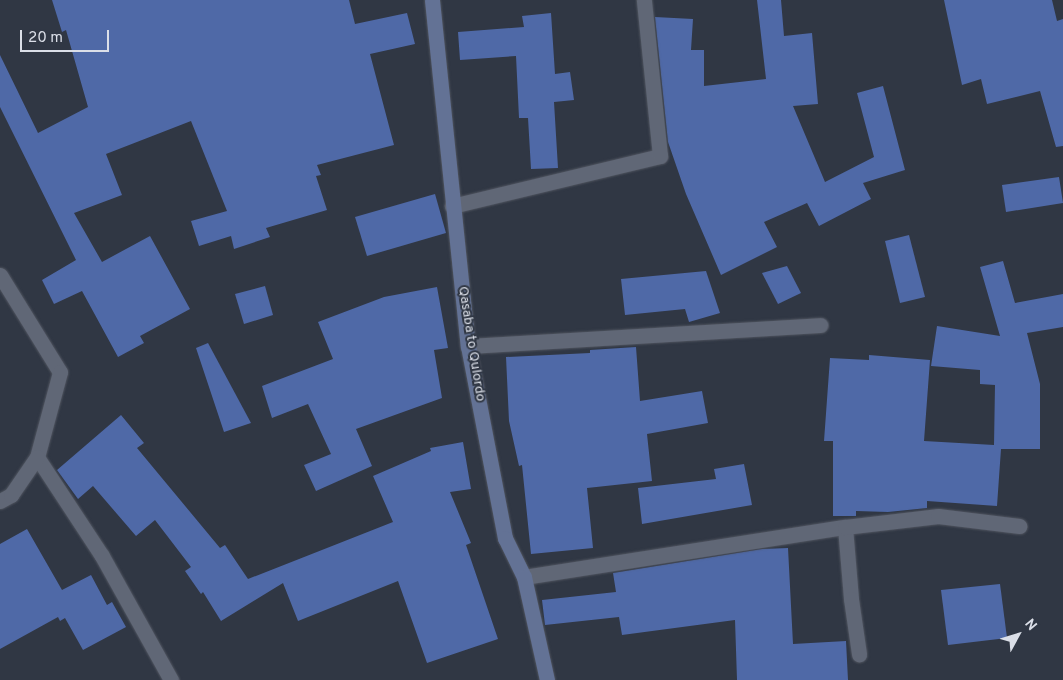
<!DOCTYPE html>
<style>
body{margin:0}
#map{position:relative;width:1063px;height:680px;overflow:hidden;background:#303744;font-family:Overpass,sans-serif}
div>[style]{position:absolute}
.building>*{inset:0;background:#4f69a7}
.roads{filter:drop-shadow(0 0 1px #4f545f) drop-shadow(0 0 1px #4f545f)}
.street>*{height:15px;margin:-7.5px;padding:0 7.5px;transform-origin:7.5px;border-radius:7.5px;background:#606776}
.secondary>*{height:15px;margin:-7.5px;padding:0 7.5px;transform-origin:7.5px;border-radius:7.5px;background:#637295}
span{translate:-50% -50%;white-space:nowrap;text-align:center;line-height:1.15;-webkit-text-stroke:4px #303744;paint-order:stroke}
.street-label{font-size:14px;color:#dbdfe8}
.north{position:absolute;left:993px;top:610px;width:50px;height:50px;-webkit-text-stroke:4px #303744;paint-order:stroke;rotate:51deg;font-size:14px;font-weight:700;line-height:20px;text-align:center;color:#dbdfe8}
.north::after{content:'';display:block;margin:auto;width:18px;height:22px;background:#dbdfe8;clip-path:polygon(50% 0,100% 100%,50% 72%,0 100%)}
.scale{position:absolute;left:20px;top:30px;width:89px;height:22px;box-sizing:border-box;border:2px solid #dbdfe8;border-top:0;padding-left:6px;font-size:15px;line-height:18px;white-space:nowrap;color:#dbdfe8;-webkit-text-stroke:4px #303744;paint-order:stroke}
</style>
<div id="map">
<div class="building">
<div style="clip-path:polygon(52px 0,349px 0,355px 24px,407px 13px,415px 44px,370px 54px,394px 145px,317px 165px,321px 175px,316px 176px,327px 210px,266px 228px,270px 237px,234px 249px,231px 236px,199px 246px,191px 221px,227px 211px,191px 121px,106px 154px,122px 195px,74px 213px,102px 262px,150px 236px,190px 309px,140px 336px,144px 343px,118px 357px,82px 291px,54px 304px,42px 280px,76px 260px,0 107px,0 55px,38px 133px,88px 107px,66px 30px,62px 32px)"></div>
<div style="clip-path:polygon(757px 0,781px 0,784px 36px,812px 33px,818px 104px,793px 106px,825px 182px,874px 157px,857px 93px,883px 86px,905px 170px,863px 183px,871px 199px,819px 226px,807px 203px,764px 222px,777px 247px,721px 275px,686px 194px,668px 142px,655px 17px,693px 19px,691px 50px,704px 50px,704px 86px,766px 79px)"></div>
<div style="clip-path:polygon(944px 0,1052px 0,1057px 21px,1063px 19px,1063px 146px,1056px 147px,1040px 91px,987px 104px,981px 79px,962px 85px)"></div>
<div style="clip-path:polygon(551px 13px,555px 74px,570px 72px,574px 100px,554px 102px,558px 168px,531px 169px,528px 118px,519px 118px,516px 56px,460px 60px,458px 32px,524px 27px,522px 16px)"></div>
<div style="clip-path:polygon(1059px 177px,1063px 203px,1006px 212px,1002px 185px)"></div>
<div style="clip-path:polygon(435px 194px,446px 233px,367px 256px,355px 217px)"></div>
<div style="clip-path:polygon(909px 235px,925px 297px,900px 303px,885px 241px)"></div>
<div style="clip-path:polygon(1003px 261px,1015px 303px,1063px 294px,1063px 327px,1027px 333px,1040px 384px,1040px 449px,1001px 449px,997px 506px,927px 501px,927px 508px,888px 512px,856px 511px,856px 516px,833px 516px,833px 441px,824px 441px,830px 358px,869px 360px,869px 355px,930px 360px,924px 441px,994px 445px,995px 385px,980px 384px,980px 370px,931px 366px,937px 326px,1000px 336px,980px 267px)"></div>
<div style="clip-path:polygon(787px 266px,801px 293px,778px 304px,762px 273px)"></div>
<div style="clip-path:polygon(706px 271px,720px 313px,689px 322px,685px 309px,625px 315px,621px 279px)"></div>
<div style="clip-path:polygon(265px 286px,273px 315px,244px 324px,235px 294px)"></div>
<div style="clip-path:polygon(437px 287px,448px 348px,434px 350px,442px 398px,356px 429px,372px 466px,316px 491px,304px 465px,331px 454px,308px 404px,272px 418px,262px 386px,333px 359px,318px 322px,384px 297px)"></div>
<div style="clip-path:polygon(208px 343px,251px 423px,224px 432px,196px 348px)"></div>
<div style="clip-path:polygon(636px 347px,640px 401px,702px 391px,708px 423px,647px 434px,652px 481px,587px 488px,593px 548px,531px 554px,522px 465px,519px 466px,509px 421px,506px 357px,590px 353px,590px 350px)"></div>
<div style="clip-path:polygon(121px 415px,144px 443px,137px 448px,220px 548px,225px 545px,248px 579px,393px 522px,373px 476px,431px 451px,430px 448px,463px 442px,471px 489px,450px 492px,471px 543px,466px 545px,498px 639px,427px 663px,398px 581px,298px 621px,283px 583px,221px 621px,203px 592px,201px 594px,185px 571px,191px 567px,155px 520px,136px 536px,93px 486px,78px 499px,57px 470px)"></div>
<div style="clip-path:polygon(744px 464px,752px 505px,642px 524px,638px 488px,716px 479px,714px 469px)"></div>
<div style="clip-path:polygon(27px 529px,62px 590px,91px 575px,107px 605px,112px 602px,126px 627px,83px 650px,65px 618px,60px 621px,58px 617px,0 649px,0 544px)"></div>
<div style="clip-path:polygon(788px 548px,793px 644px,846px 641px,848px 680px,737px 680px,735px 620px,622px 635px,619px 617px,545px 625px,542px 600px,616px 592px,613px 573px,762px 549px)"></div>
<div style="clip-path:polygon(1000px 584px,1007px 638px,948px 645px,941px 590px)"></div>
</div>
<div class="roads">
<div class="street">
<div style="left:452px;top:206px;width:214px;rotate:-13.5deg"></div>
<div style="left:660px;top:156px;width:157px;rotate:-95.9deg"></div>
<div style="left:0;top:275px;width:114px;rotate:58.3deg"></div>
<div style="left:60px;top:372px;width:88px;rotate:105.1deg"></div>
<div style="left:37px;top:457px;width:118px;rotate:56.7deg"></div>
<div style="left:102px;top:556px;width:142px;rotate:60.9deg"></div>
<div style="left:468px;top:346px;width:353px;rotate:-3.4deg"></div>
<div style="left:0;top:501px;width:13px;rotate:-29deg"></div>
<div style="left:11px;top:495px;width:46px;rotate:-55.6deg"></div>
<div style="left:845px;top:527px;width:72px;rotate:85.2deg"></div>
<div style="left:851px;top:599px;width:56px;rotate:81.7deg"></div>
<div style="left:524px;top:577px;width:325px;rotate:-8.9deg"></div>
<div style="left:845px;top:527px;width:94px;rotate:-6.7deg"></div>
<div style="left:938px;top:516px;width:82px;rotate:7deg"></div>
</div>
<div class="secondary">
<div style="left:432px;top:0;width:348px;rotate:84.1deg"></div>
<div style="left:468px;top:346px;width:196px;rotate:79.1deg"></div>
<div style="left:505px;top:538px;width:43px;rotate:64deg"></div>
<div style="left:524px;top:577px;width:106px;rotate:77.4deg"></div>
</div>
</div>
<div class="street-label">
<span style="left:471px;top:344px;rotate:81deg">Qasaba to Qulordo</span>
</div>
<div class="north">N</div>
<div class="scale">20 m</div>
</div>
